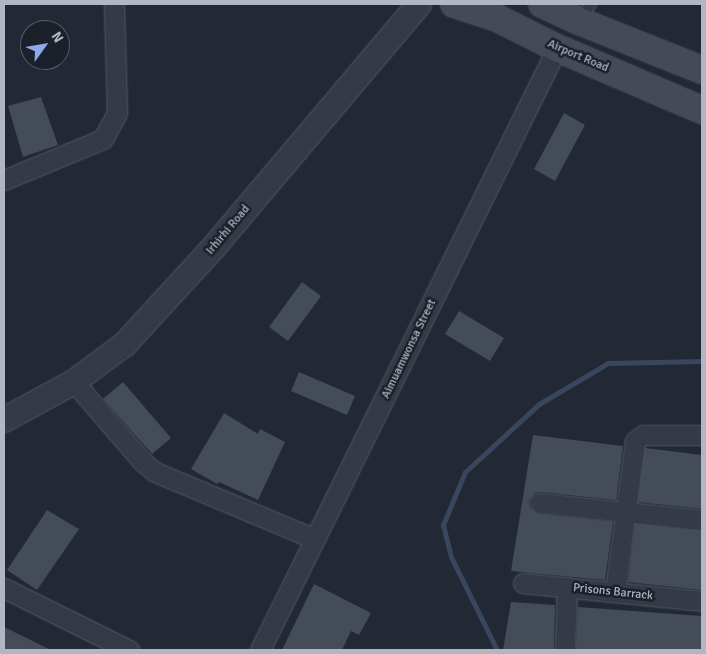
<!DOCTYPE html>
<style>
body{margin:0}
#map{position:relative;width:706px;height:654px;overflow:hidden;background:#222935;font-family:Signika,sans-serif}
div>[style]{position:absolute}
.stream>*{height:5px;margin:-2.5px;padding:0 2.5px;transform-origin:2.5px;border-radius:2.5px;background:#39465d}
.building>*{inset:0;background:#444c59}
.roads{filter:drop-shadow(0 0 1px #535963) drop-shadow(0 0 1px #535963)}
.service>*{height:10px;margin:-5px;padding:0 5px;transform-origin:5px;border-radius:5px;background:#353b46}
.minor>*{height:19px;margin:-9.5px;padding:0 9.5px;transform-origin:9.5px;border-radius:9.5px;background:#353b46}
.tertiary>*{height:24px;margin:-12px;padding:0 12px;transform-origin:12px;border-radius:12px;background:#353b46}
.secondary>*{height:26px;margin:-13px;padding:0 13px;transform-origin:13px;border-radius:13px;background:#444a58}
span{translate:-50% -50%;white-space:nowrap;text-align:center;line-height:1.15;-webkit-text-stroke:5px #1b202a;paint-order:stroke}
.street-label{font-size:12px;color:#b0b6c2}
.frame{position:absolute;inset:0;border:5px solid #b0b6c2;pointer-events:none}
.north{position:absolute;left:20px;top:20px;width:50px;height:50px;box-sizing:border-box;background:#1b202a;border:1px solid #575c67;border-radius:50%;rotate:58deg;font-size:14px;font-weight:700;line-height:20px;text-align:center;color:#b0b6c2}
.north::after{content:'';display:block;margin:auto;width:18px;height:22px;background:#8baaec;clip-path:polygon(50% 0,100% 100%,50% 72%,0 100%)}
</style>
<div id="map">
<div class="stream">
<div style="left:497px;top:650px;width:104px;rotate:-116.3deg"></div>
<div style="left:451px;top:557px;width:33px;rotate:-104deg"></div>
<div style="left:443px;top:525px;width:57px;rotate:-67.5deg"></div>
<div style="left:465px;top:472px;width:100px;rotate:-42.6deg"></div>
<div style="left:539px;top:404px;width:80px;rotate:-30.7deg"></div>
<div style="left:608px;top:363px;width:94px;rotate:-1.2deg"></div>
</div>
<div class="building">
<div style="clip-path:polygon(41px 97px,58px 145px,23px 157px,8px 106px)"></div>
<div style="clip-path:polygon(564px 113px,585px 125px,555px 181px,534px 169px)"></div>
<div style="clip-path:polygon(302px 282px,321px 296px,288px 341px,269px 327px)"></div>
<div style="clip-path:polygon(459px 311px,504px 338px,490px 361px,445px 334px)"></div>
<div style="clip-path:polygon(299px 372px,355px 396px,347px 415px,291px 391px)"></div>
<div style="clip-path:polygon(123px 382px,171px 438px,152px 454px,103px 399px)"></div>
<div style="clip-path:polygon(224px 413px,258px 434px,260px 429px,285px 442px,258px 500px,219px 482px,217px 484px,191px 469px)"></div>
<div style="clip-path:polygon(533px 435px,623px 446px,616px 500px,541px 492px,535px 493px,529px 501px,530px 508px,538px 514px,613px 522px,605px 580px,511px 571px)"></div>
<div style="clip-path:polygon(645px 448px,702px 455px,702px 509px,638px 502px)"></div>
<div style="clip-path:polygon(47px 510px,79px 529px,37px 590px,7px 570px)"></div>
<div style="clip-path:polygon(635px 524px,702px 531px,702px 590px,628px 582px)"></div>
<div style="clip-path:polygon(314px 584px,371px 613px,359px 635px,351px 631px,342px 650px,282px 650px)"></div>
<div style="clip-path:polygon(511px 602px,555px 605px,554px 650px,503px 650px)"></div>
<div style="clip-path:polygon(578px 607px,702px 616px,702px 650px,576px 650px)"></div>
<div style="clip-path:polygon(4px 627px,51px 650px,4px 650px)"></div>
</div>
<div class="roads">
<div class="service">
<div style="left:579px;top:20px;width:20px;rotate:-53deg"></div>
</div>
<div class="minor">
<div style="left:4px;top:180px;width:107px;rotate:-22.5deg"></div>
<div style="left:103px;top:139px;width:30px;rotate:-62deg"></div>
<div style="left:117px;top:113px;width:109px;rotate:-91.6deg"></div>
<div style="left:74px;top:382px;width:103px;rotate:49.3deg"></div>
<div style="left:141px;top:460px;width:18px;rotate:41deg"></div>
<div style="left:155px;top:472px;width:173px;rotate:22.7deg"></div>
<div style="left:540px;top:503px;width:163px;rotate:6deg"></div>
<div style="left:523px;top:583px;width:180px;rotate:5.7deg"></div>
<div style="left:4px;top:588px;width:140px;rotate:26.4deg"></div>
<div style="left:615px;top:591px;width:151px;rotate:-82.4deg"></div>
<div style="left:635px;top:441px;width:10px;rotate:-37deg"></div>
<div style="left:643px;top:435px;width:59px"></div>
<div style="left:260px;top:650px;width:671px;rotate:-63.74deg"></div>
<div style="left:565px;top:650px;width:63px;rotate:-88.2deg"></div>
</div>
<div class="tertiary">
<div style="left:4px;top:420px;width:80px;rotate:-28.5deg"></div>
<div style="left:74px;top:382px;width:64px;rotate:-36.7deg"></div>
<div style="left:125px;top:344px;width:130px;rotate:-47.5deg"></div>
<div style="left:213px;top:248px;width:319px;rotate:-49.8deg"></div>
</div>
<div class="secondary">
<div style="left:454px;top:4px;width:45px;rotate:18deg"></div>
<div style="left:497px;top:18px;width:67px;rotate:26.6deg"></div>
<div style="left:557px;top:48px;width:158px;rotate:23.2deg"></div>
<div style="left:542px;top:4px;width:41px;rotate:24.7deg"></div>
<div style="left:579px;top:21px;width:132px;rotate:21.7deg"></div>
</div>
</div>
<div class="street-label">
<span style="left:578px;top:56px;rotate:23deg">Airport Road</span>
<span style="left:228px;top:230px;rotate:-50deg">Irhirhi Road</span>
<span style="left:409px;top:349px;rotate:-64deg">Aimuamwonsa Street</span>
<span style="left:613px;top:592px;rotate:6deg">Prisons Barrack</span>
</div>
<div class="frame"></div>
<div class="north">N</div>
</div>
